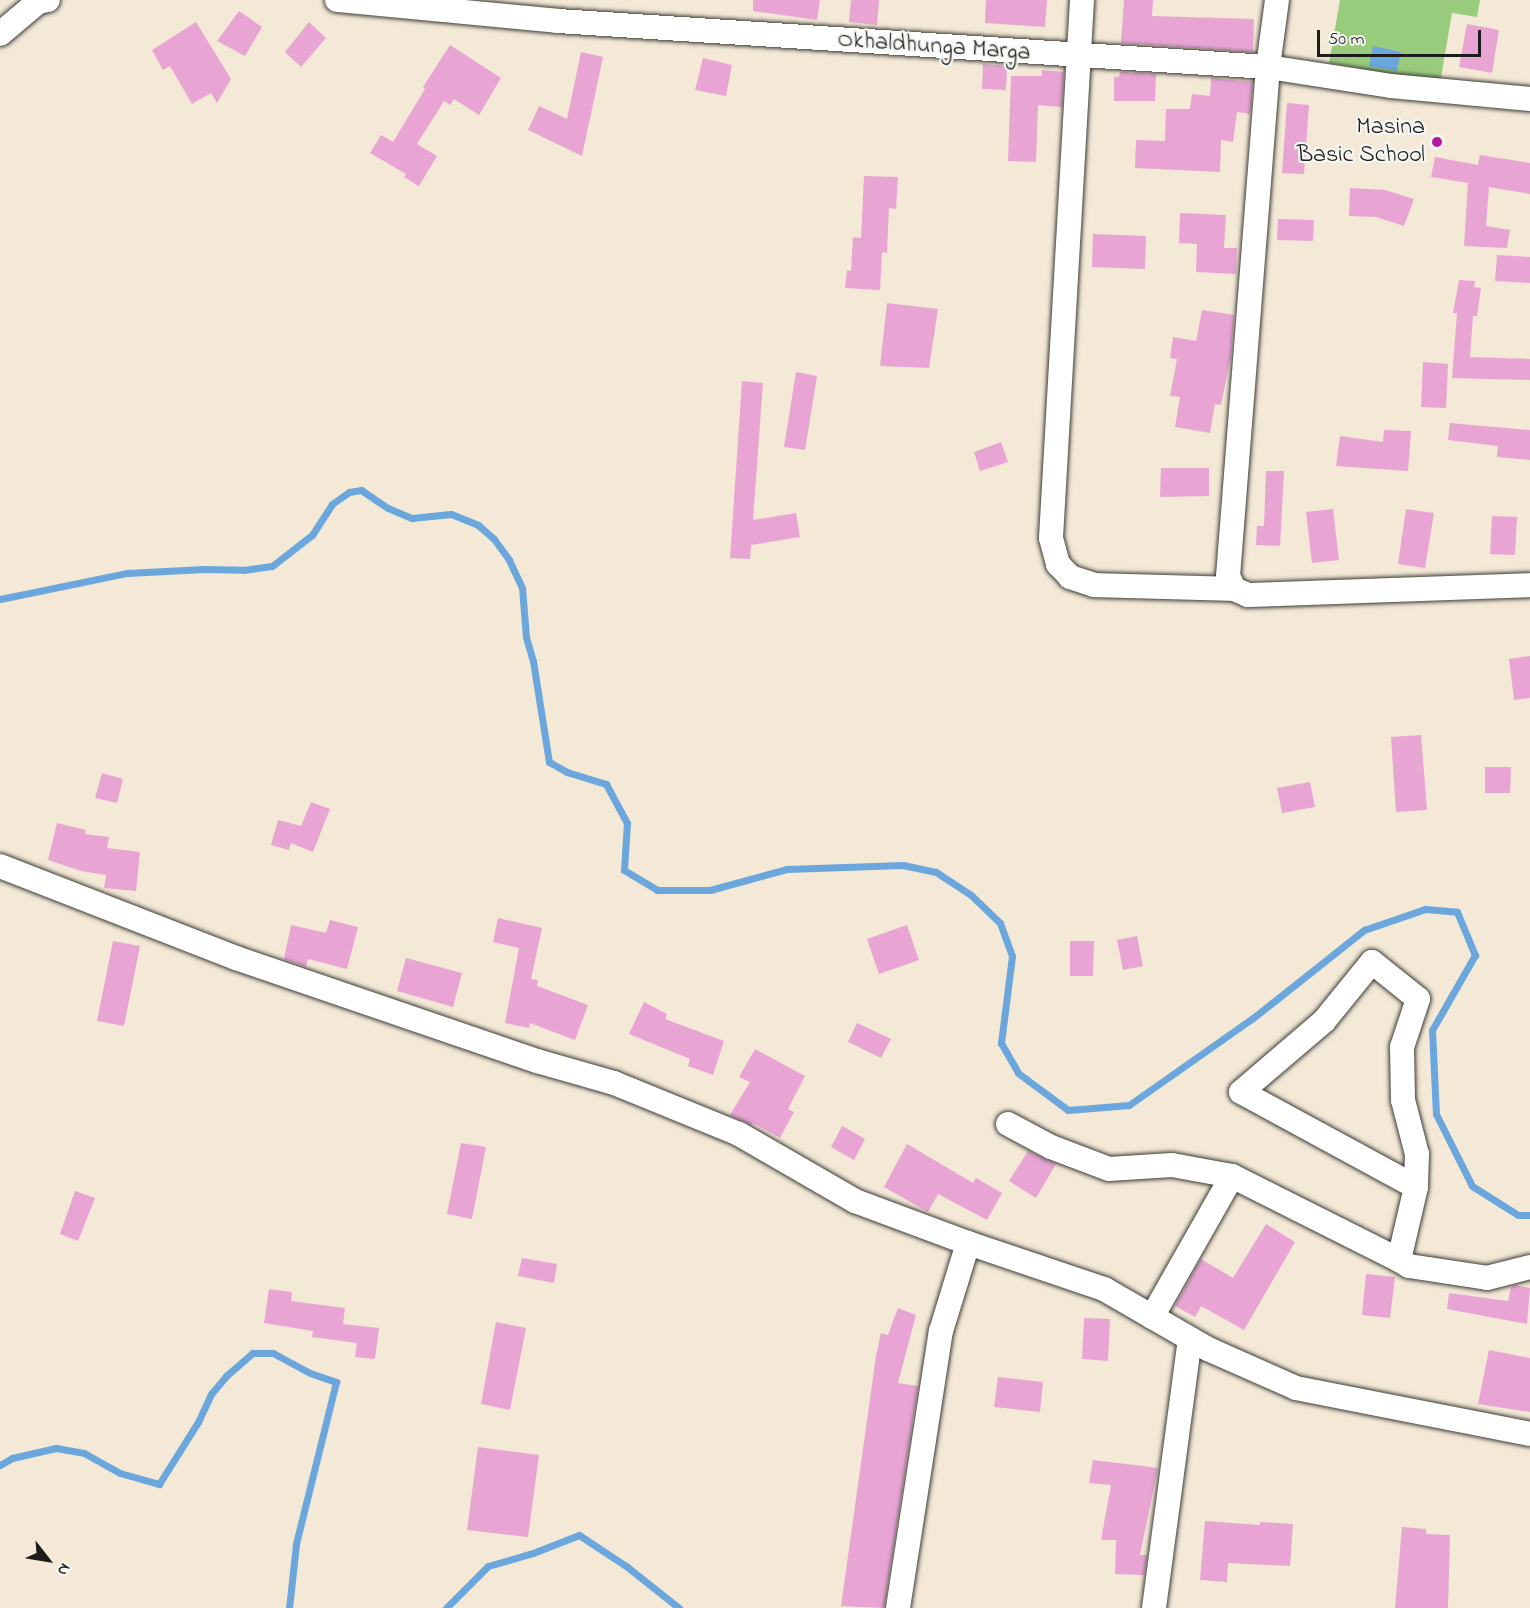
<!DOCTYPE html>
<style>
body{margin:0}
#map{position:relative;width:1530px;height:1608px;overflow:hidden;background:#f3e9d6;font-family:"Indie Flower",sans-serif}
div>[style]{position:absolute}
.green>*{inset:0;background:#98cb7c}
.water>*{inset:0;background:#6ba6dc}
.stream>*{height:7px;margin:-3.5px;padding:0 3.5px;transform-origin:3.5px;border-radius:3.5px;background:#6ba6dc}
.building>*{inset:0;background:#e8a5d3}
.roads{filter:drop-shadow(0 0 2px #3c3b38) drop-shadow(0 0 2px #3c3b38)}
.street>*{height:24px;margin:-12px;padding:0 12px;transform-origin:12px;border-radius:12px;background:#fff}
.dots>*{width:16px;height:16px;translate:-50% -50%;box-sizing:border-box;border:3px solid #f6f6f2;border-radius:50%}
span{translate:-50% -50%;white-space:nowrap;text-align:center;line-height:1.15;-webkit-text-stroke:4.5px #f6f6f2;paint-order:stroke}
.street-label{font-size:24px;color:#1c1c1c}
.poi-label{font-size:24px;color:#1c1c1c}
.right{translate:-100% -50%;text-align:right}
.north{position:absolute;left:18px;top:1530px;width:60px;height:60px;-webkit-text-stroke:4px #f6f6f2;paint-order:stroke;rotate:121deg;font-size:16px;font-weight:700;line-height:24px;text-align:center;color:#1c1c1c}
.north::after{content:'';display:block;margin:auto;width:21px;height:27px;background:#1c1c1c;clip-path:polygon(50% 0,100% 100%,50% 72%,0 100%)}
.scale{position:absolute;left:1317px;top:30px;width:164px;height:27px;box-sizing:border-box;border:3px solid #1c1c1c;border-top:0;padding-left:8px;font-size:18px;line-height:21px;white-space:nowrap;color:#1c1c1c;-webkit-text-stroke:4px #f6f6f2;paint-order:stroke}
</style>
<div id="map">
<div class="green">
<div style="clip-path:polygon(1340px 0,1480px 0,1477px 17px,1452px 13px,1440px 83px,1329px 63px)"></div>
</div>
<div class="water">
<div style="clip-path:polygon(1373px 46px,1401px 52px,1397px 71px,1369px 66px)"></div>
</div>
<div class="stream">
<div style="left:0;top:599px;width:130px;rotate:-11.6deg"></div>
<div style="left:127px;top:573px;width:77px;rotate:-3deg"></div>
<div style="left:204px;top:569px;width:39px;rotate:1deg"></div>
<div style="left:243px;top:570px;width:29px;rotate:-8deg"></div>
<div style="left:272px;top:566px;width:51px;rotate:-37.8deg"></div>
<div style="left:312px;top:535px;width:37px;rotate:-57deg"></div>
<div style="left:332px;top:504px;width:21px;rotate:-35deg"></div>
<div style="left:349px;top:492px;width:12px;rotate:-9deg"></div>
<div style="left:361px;top:490px;width:32px;rotate:34deg"></div>
<div style="left:388px;top:508px;width:26px;rotate:23deg"></div>
<div style="left:412px;top:518px;width:39px;rotate:-6deg"></div>
<div style="left:451px;top:514px;width:29px;rotate:22deg"></div>
<div style="left:478px;top:525px;width:21px;rotate:41deg"></div>
<div style="left:494px;top:539px;width:26px;rotate:54deg"></div>
<div style="left:509px;top:560px;width:31px;rotate:65deg"></div>
<div style="left:522px;top:588px;width:49px;rotate:85.3deg"></div>
<div style="left:526px;top:637px;width:25px;rotate:74deg"></div>
<div style="left:533px;top:661px;width:102px;rotate:81deg"></div>
<div style="left:549px;top:762px;width:21px;rotate:29deg"></div>
<div style="left:567px;top:772px;width:41px;rotate:17.1deg"></div>
<div style="left:606px;top:784px;width:44px;rotate:61.7deg"></div>
<div style="left:627px;top:823px;width:47px;rotate:93.7deg"></div>
<div style="left:624px;top:870px;width:39px;rotate:31deg"></div>
<div style="left:657px;top:890px;width:53px"></div>
<div style="left:710px;top:890px;width:80px;rotate:-15.3deg"></div>
<div style="left:787px;top:869px;width:116px;rotate:-2deg"></div>
<div style="left:903px;top:865px;width:34px;rotate:12deg"></div>
<div style="left:936px;top:872px;width:42px;rotate:33.3deg"></div>
<div style="left:971px;top:895px;width:40px;rotate:44deg"></div>
<div style="left:1000px;top:923px;width:35px;rotate:70deg"></div>
<div style="left:1012px;top:956px;width:88px;rotate:97.2deg"></div>
<div style="left:1001px;top:1043px;width:34px;rotate:60deg"></div>
<div style="left:1018px;top:1073px;width:62px;rotate:36.5deg"></div>
<div style="left:1068px;top:1110px;width:61px;rotate:-4.7deg"></div>
<div style="left:1129px;top:1105px;width:151px;rotate:-35.1deg"></div>
<div style="left:1253px;top:1018px;width:142px;rotate:-38.4deg"></div>
<div style="left:1364px;top:930px;width:65px;rotate:-19deg"></div>
<div style="left:1425px;top:909px;width:32px;rotate:5deg"></div>
<div style="left:1457px;top:912px;width:47px;rotate:67.3deg"></div>
<div style="left:1475px;top:955px;width:86px;rotate:119.8deg"></div>
<div style="left:1432px;top:1030px;width:84px;rotate:87.3deg"></div>
<div style="left:1436px;top:1114px;width:80px;rotate:63.4deg"></div>
<div style="left:1472px;top:1186px;width:54px;rotate:32.2deg"></div>
<div style="left:1518px;top:1215px;width:12px"></div>
<div style="left:0;top:1465px;width:14px;rotate:-30deg"></div>
<div style="left:12px;top:1458px;width:45px;rotate:-12.8deg"></div>
<div style="left:56px;top:1448px;width:28px;rotate:10deg"></div>
<div style="left:84px;top:1453px;width:41px;rotate:29.1deg"></div>
<div style="left:120px;top:1473px;width:41px;rotate:15.8deg"></div>
<div style="left:159px;top:1484px;width:73px;rotate:-57.8deg"></div>
<div style="left:198px;top:1422px;width:31px;rotate:-65deg"></div>
<div style="left:211px;top:1394px;width:23px;rotate:-50deg"></div>
<div style="left:226px;top:1376px;width:35px;rotate:-41deg"></div>
<div style="left:252px;top:1353px;width:21px"></div>
<div style="left:273px;top:1353px;width:42px;rotate:28.4deg"></div>
<div style="left:310px;top:1373px;width:28px;rotate:19deg"></div>
<div style="left:336px;top:1382px;width:167px;rotate:103.9deg"></div>
<div style="left:296px;top:1544px;width:64px;rotate:96.2deg"></div>
<div style="left:446px;top:1608px;width:59px;rotate:-45deg"></div>
<div style="left:488px;top:1566px;width:47px;rotate:-16.1deg"></div>
<div style="left:533px;top:1553px;width:49px;rotate:-21.4deg"></div>
<div style="left:579px;top:1535px;width:56px;rotate:33.4deg"></div>
<div style="left:626px;top:1566px;width:68px;rotate:38.4deg"></div>
</div>
<div class="building">
<div style="clip-path:polygon(753px 0,820px 0,817px 20px,753px 11px)"></div>
<div style="clip-path:polygon(851px 0,879px 0,877px 25px,849px 22px)"></div>
<div style="clip-path:polygon(986px 0,1047px 0,1045px 27px,985px 23px)"></div>
<div style="clip-path:polygon(1124px 0,1153px 0,1152px 16px,1254px 19px,1253px 52px,1121px 43px)"></div>
<div style="clip-path:polygon(239px 11px,262px 27px,245px 56px,217px 41px)"></div>
<div style="clip-path:polygon(196px 22px,231px 79px,217px 103px,211px 93px,192px 104px,170px 66px,163px 70px,152px 50px)"></div>
<div style="clip-path:polygon(309px 22px,326px 38px,301px 67px,285px 52px)"></div>
<div style="clip-path:polygon(1467px 24px,1499px 30px,1492px 73px,1459px 67px)"></div>
<div style="clip-path:polygon(450px 45px,501px 78px,479px 115px,454px 99px,450px 105px,444px 101px,417px 144px,437px 156px,419px 186px,404px 177px,406px 174px,370px 153px,381px 135px,393px 142px,425px 89px,423px 87px)"></div>
<div style="clip-path:polygon(581px 52px,603px 57px,582px 156px,528px 130px,539px 106px,567px 119px)"></div>
<div style="clip-path:polygon(703px 58px,732px 65px,726px 96px,695px 90px)"></div>
<div style="clip-path:polygon(983px 64px,1007px 66px,1006px 90px,982px 89px)"></div>
<div style="clip-path:polygon(1042px 70px,1064px 72px,1062px 107px,1038px 105px,1036px 162px,1008px 161px,1011px 76px,1042px 76px)"></div>
<div style="clip-path:polygon(1120px 72px,1156px 74px,1155px 101px,1114px 101px,1114px 77px,1119px 77px)"></div>
<div style="clip-path:polygon(1211px 78px,1253px 82px,1250px 114px,1237px 112px,1233px 142px,1221px 140px,1220px 172px,1135px 168px,1136px 140px,1165px 141px,1166px 109px,1190px 109px,1192px 94px,1210px 96px)"></div>
<div style="clip-path:polygon(1287px 103px,1309px 105px,1304px 174px,1282px 173px)"></div>
<div style="clip-path:polygon(1480px 155px,1530px 163px,1530px 194px,1489px 187px,1486px 226px,1510px 230px,1507px 248px,1464px 246px,1468px 183px,1431px 177px,1435px 157px,1478px 165px)"></div>
<div style="clip-path:polygon(864px 176px,898px 177px,896px 209px,889px 208px,887px 253px,882px 252px,880px 290px,845px 288px,847px 270px,851px 271px,853px 237px,861px 238px)"></div>
<div style="clip-path:polygon(1350px 188px,1385px 190px,1414px 199px,1404px 226px,1376px 217px,1349px 216px)"></div>
<div style="clip-path:polygon(1180px 213px,1226px 215px,1224px 248px,1237px 248px,1236px 274px,1196px 272px,1197px 244px,1179px 243px)"></div>
<div style="clip-path:polygon(1278px 219px,1314px 220px,1313px 241px,1277px 240px)"></div>
<div style="clip-path:polygon(1093px 234px,1146px 236px,1145px 269px,1092px 267px)"></div>
<div style="clip-path:polygon(1497px 255px,1530px 257px,1530px 283px,1495px 281px)"></div>
<div style="clip-path:polygon(1459px 280px,1475px 281px,1474px 287px,1481px 288px,1477px 316px,1473px 316px,1470px 357px,1530px 359px,1530px 380px,1452px 378px,1457px 313px,1453px 313px)"></div>
<div style="clip-path:polygon(887px 303px,938px 309px,929px 368px,880px 366px)"></div>
<div style="clip-path:polygon(1202px 310px,1234px 315px,1231px 356px,1221px 405px,1215px 404px,1210px 433px,1175px 427px,1180px 397px,1170px 396px,1177px 359px,1170px 358px,1173px 337px,1196px 341px)"></div>
<div style="clip-path:polygon(1423px 362px,1448px 364px,1446px 408px,1421px 407px)"></div>
<div style="clip-path:polygon(796px 372px,817px 376px,805px 450px,784px 447px)"></div>
<div style="clip-path:polygon(742px 381px,763px 383px,753px 520px,796px 513px,800px 537px,751px 545px,750px 559px,730px 558px)"></div>
<div style="clip-path:polygon(1450px 423px,1530px 430px,1530px 460px,1497px 457px,1498px 446px,1448px 440px)"></div>
<div style="clip-path:polygon(1384px 430px,1411px 431px,1408px 471px,1336px 466px,1340px 436px,1383px 442px)"></div>
<div style="clip-path:polygon(1001px 442px,1008px 462px,980px 471px,974px 452px)"></div>
<div style="clip-path:polygon(1161px 468px,1209px 468px,1209px 496px,1160px 497px)"></div>
<div style="clip-path:polygon(1266px 471px,1284px 471px,1280px 546px,1256px 545px,1257px 526px,1264px 526px)"></div>
<div style="clip-path:polygon(1333px 509px,1339px 560px,1312px 563px,1306px 512px)"></div>
<div style="clip-path:polygon(1406px 509px,1434px 513px,1425px 568px,1398px 564px)"></div>
<div style="clip-path:polygon(1492px 516px,1517px 517px,1515px 555px,1490px 554px)"></div>
<div style="clip-path:polygon(1530px 656px,1530px 698px,1514px 700px,1509px 659px)"></div>
<div style="clip-path:polygon(1421px 735px,1427px 810px,1396px 812px,1391px 737px)"></div>
<div style="clip-path:polygon(1485px 767px,1511px 767px,1510px 793px,1485px 793px)"></div>
<div style="clip-path:polygon(102px 773px,123px 779px,117px 803px,95px 798px)"></div>
<div style="clip-path:polygon(1310px 782px,1315px 807px,1282px 813px,1277px 788px)"></div>
<div style="clip-path:polygon(311px 802px,330px 809px,313px 852px,291px 843px,289px 850px,271px 845px,278px 820px,301px 826px)"></div>
<div style="clip-path:polygon(57px 823px,86px 830px,85px 834px,109px 837px,107px 848px,140px 852px,136px 891px,104px 888px,106px 875px,81px 871px,48px 860px)"></div>
<div style="clip-path:polygon(498px 918px,542px 928px,531px 979px,538px 980px,537px 986px,588px 1005px,575px 1040px,530px 1023px,529px 1028px,505px 1023px,519px 948px,493px 942px)"></div>
<div style="clip-path:polygon(330px 920px,358px 927px,347px 969px,308px 959px,306px 967px,284px 959px,291px 925px,326px 933px)"></div>
<div style="clip-path:polygon(907px 925px,919px 960px,879px 974px,867px 939px)"></div>
<div style="clip-path:polygon(1137px 936px,1143px 966px,1123px 970px,1117px 940px)"></div>
<div style="clip-path:polygon(113px 941px,140px 946px,124px 1026px,97px 1021px)"></div>
<div style="clip-path:polygon(1070px 941px,1094px 941px,1093px 976px,1070px 976px)"></div>
<div style="clip-path:polygon(406px 958px,462px 973px,453px 1007px,397px 991px)"></div>
<div style="clip-path:polygon(644px 1002px,667px 1014px,665px 1019px,724px 1041px,713px 1075px,688px 1066px,690px 1059px,629px 1034px)"></div>
<div style="clip-path:polygon(857px 1023px,891px 1039px,881px 1058px,848px 1042px)"></div>
<div style="clip-path:polygon(755px 1049px,805px 1076px,788px 1109px,794px 1112px,780px 1138px,753px 1123px,752px 1125px,730px 1115px,750px 1082px,739px 1077px)"></div>
<div style="clip-path:polygon(842px 1126px,865px 1139px,854px 1160px,831px 1147px)"></div>
<div style="clip-path:polygon(461px 1143px,486px 1147px,472px 1219px,447px 1214px)"></div>
<div style="clip-path:polygon(907px 1144px,973px 1183px,976px 1178px,1002px 1193px,987px 1220px,938px 1194px,928px 1212px,884px 1187px)"></div>
<div style="clip-path:polygon(1028px 1151px,1056px 1164px,1036px 1198px,1009px 1181px)"></div>
<div style="clip-path:polygon(75px 1191px,95px 1198px,78px 1241px,60px 1234px)"></div>
<div style="clip-path:polygon(1266px 1224px,1295px 1242px,1244px 1330px,1201px 1306px,1195px 1317px,1175px 1306px,1201px 1259px,1233px 1278px)"></div>
<div style="clip-path:polygon(522px 1258px,557px 1264px,554px 1283px,518px 1276px)"></div>
<div style="clip-path:polygon(1366px 1274px,1395px 1277px,1390px 1318px,1362px 1315px)"></div>
<div style="clip-path:polygon(1515px 1285px,1530px 1288px,1527px 1324px,1447px 1309px,1449px 1293px,1508px 1301px,1511px 1287px)"></div>
<div style="clip-path:polygon(269px 1289px,292px 1292px,291px 1301px,345px 1308px,343px 1324px,379px 1328px,375px 1359px,355px 1357px,357px 1343px,312px 1337px,313px 1331px,264px 1323px)"></div>
<div style="clip-path:polygon(898px 1308px,916px 1315px,898px 1383px,918px 1386px,884px 1608px,841px 1606px,876px 1356px,881px 1333px,888px 1335px)"></div>
<div style="clip-path:polygon(1084px 1318px,1110px 1319px,1108px 1361px,1082px 1359px)"></div>
<div style="clip-path:polygon(496px 1322px,526px 1328px,510px 1410px,481px 1404px)"></div>
<div style="clip-path:polygon(1489px 1350px,1530px 1358px,1530px 1412px,1478px 1404px)"></div>
<div style="clip-path:polygon(998px 1377px,1043px 1382px,1040px 1412px,994px 1407px)"></div>
<div style="clip-path:polygon(478px 1447px,539px 1455px,528px 1537px,467px 1530px)"></div>
<div style="clip-path:polygon(1093px 1460px,1158px 1468px,1140px 1555px,1147px 1555px,1144px 1575px,1115px 1574px,1116px 1540px,1101px 1540px,1111px 1485px,1089px 1483px)"></div>
<div style="clip-path:polygon(1205px 1521px,1260px 1525px,1260px 1522px,1293px 1524px,1290px 1566px,1228px 1563px,1227px 1582px,1200px 1580px)"></div>
<div style="clip-path:polygon(1402px 1527px,1426px 1529px,1426px 1534px,1450px 1535px,1448px 1608px,1395px 1608px)"></div>
</div>
<div class="roads">
<div class="street">
<div style="left:337px;top:0;width:222px;rotate:5.4deg"></div>
<div style="left:558px;top:21px;width:711px;rotate:3.71deg"></div>
<div style="left:1268px;top:67px;width:124px;rotate:8.8deg"></div>
<div style="left:1391px;top:86px;width:140px;rotate:5.3deg"></div>
<div style="left:1082px;top:0;width:539px;rotate:93.3deg"></div>
<div style="left:1051px;top:538px;width:27px;rotate:75deg"></div>
<div style="left:1058px;top:564px;width:18px;rotate:47deg"></div>
<div style="left:1070px;top:577px;width:25px;rotate:18deg"></div>
<div style="left:1094px;top:585px;width:140px;rotate:1.6deg"></div>
<div style="left:1277px;top:0;width:68px;rotate:97.7deg"></div>
<div style="left:1268px;top:67px;width:511px;rotate:94.49deg"></div>
<div style="left:1228px;top:576px;width:14px;rotate:65deg"></div>
<div style="left:1234px;top:589px;width:15px;rotate:23deg"></div>
<div style="left:1248px;top:595px;width:282px;rotate:-2deg"></div>
<div style="left:0;top:34px;width:50px;rotate:-40.1deg"></div>
<div style="left:38px;top:2px;width:10px;rotate:-11deg"></div>
<div style="left:0;top:866px;width:253px;rotate:21.3deg"></div>
<div style="left:236px;top:958px;width:318px;rotate:18.9deg"></div>
<div style="left:537px;top:1061px;width:80px;rotate:15.9deg"></div>
<div style="left:614px;top:1083px;width:135px;rotate:22.2deg"></div>
<div style="left:739px;top:1134px;width:134px;rotate:30deg"></div>
<div style="left:855px;top:1201px;width:121px;rotate:20.4deg"></div>
<div style="left:968px;top:1243px;width:144px;rotate:18.7deg"></div>
<div style="left:1104px;top:1289px;width:120px;rotate:30deg"></div>
<div style="left:1208px;top:1349px;width:96px;rotate:23.9deg"></div>
<div style="left:1296px;top:1388px;width:238px;rotate:11.1deg"></div>
<div style="left:1008px;top:1124px;width:49px;rotate:28.1deg"></div>
<div style="left:1051px;top:1147px;width:62px;rotate:20.8deg"></div>
<div style="left:1109px;top:1169px;width:63px;rotate:-3.6deg"></div>
<div style="left:1172px;top:1165px;width:61px;rotate:10.4deg"></div>
<div style="left:1232px;top:1176px;width:187px;rotate:26.7deg"></div>
<div style="left:1416px;top:1187px;width:199px;rotate:-151.5deg"></div>
<div style="left:1241px;top:1092px;width:109px;rotate:-40.5deg"></div>
<div style="left:1324px;top:1021px;width:76px;rotate:-50.9deg"></div>
<div style="left:1372px;top:962px;width:59px;rotate:38.8deg"></div>
<div style="left:1418px;top:999px;width:51px;rotate:108.4deg"></div>
<div style="left:1402px;top:1047px;width:53px;rotate:88.9deg"></div>
<div style="left:1403px;top:1100px;width:56px;rotate:75.5deg"></div>
<div style="left:1417px;top:1154px;width:33px;rotate:92deg"></div>
<div style="left:1416px;top:1187px;width:75px;rotate:103.1deg"></div>
<div style="left:1399px;top:1260px;width:12px;rotate:31deg"></div>
<div style="left:1409px;top:1266px;width:79px;rotate:8.7deg"></div>
<div style="left:1487px;top:1278px;width:44px;rotate:-14.3deg"></div>
<div style="left:1152px;top:1317px;width:162px;rotate:-60.4deg"></div>
<div style="left:898px;top:1608px;width:280px;rotate:-81.2deg"></div>
<div style="left:941px;top:1331px;width:92px;rotate:-72.9deg"></div>
<div style="left:1154px;top:1608px;width:271px;rotate:-82.4deg"></div>
</div>
</div>
<div class="dots">
<div style="left:1437px;top:142px;background:#b5179e"></div>
</div>
<div class="street-label">
<span style="left:934px;top:47px;rotate:4deg">Okhaldhunga Marga</span>
</div>
<div class="poi-label">
<span class="right" style="left:1425px;top:142px">Masina<br>Basic School</span>
</div>
<div class="north">N</div>
<div class="scale">50 m</div>
</div>
